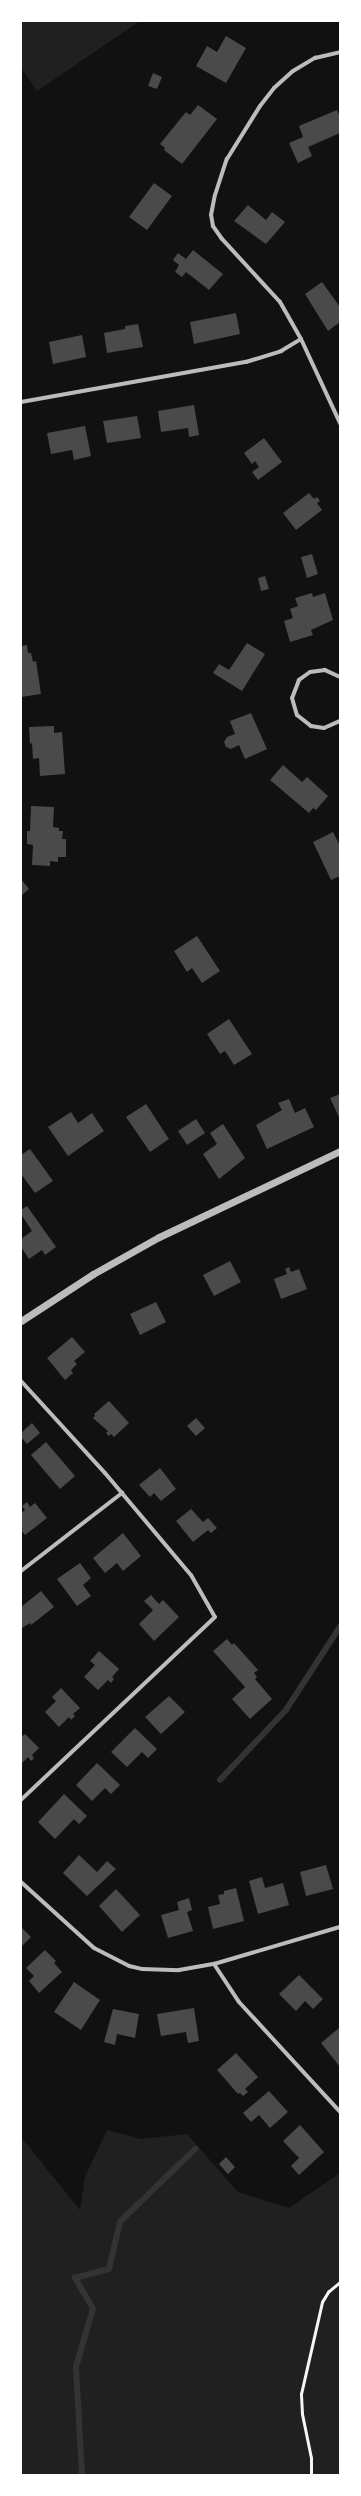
<!DOCTYPE html>
<style>
body{margin:0}
#map{position:relative;width:361px;height:2496px;overflow:hidden;background:#111;font-family:"Noto Sans",sans-serif}
div>[style]{position:absolute}
.green>*{inset:0;background:#202020}
.stream>*{height:5.5px;margin:-2.75px;padding:0 2.75px;transform-origin:2.75px;border-radius:2.75px;background:#333}
.building>*{inset:0;background:#4a4a4a}
.path>*{height:2.5px;margin:-1.25px;padding:0 1.25px;transform-origin:1.25px;border-radius:1.25px;background:#f5f5f5}
.minor>*{height:4px;margin:-2px;padding:0 2px;transform-origin:2px;border-radius:2px;background:#bcbcbc}
.tertiary>*{height:7px;margin:-3.5px;padding:0 3.5px;transform-origin:3.5px;border-radius:3.5px;background:#bcbcbc}
span{translate:-50% -50%;white-space:nowrap;text-align:center;line-height:1.15;-webkit-text-stroke:3px #fff;paint-order:stroke}
.frame{position:absolute;inset:0;border:22px solid #fff;pointer-events:none}
</style>
<div id="map">
<div class="green">
<div style="clip-path:polygon(21px 21px,140px 21px,37px 91px,21px 68px)"></div>
<div style="clip-path:polygon(107px 2130px,141px 2139px,187px 2134px,238px 2192px,289px 2208px,340px 2173px,340px 2475px,21px 2475px,21px 2137px,80px 2210px,85px 2177px)"></div>
</div>
<div class="stream">
<div style="left:220px;top:1780px;width:96px;rotate:-46.7deg"></div>
<div style="left:286px;top:1710px;width:99px;rotate:-57deg"></div>
<div style="left:82px;top:2475px;width:108px;rotate:-93.2deg"></div>
<div style="left:76px;top:2367px;width:60px;rotate:-73.7deg"></div>
<div style="left:93px;top:2309px;width:36px;rotate:-120deg"></div>
<div style="left:75px;top:2278px;width:35px;rotate:-15deg"></div>
<div style="left:109px;top:2269px;width:48px;rotate:-76.8deg"></div>
<div style="left:120px;top:2222px;width:105px;rotate:-44.2deg"></div>
</div>
<div class="building">
<div style="clip-path:polygon(226px 36px,246px 48px,226px 83px,196px 66px,207px 46px,217px 52px)"></div>
<div style="clip-path:polygon(153px 73px,162px 77px,157px 89px,148px 86px)"></div>
<div style="clip-path:polygon(198px 105px,217px 119px,182px 164px,164px 150px,165px 148px,160px 144px,186px 112px,190px 115px)"></div>
<div style="clip-path:polygon(337px 110px,340px 117px,340px 133px,308px 147px,312px 156px,298px 163px,289px 143px,303px 137px,299px 126px)"></div>
<div style="clip-path:polygon(154px 183px,172px 196px,147px 230px,129px 217px)"></div>
<div style="clip-path:polygon(248px 205px,266px 220px,272px 212px,285px 222px,266px 244px,234px 221px)"></div>
<div style="clip-path:polygon(193px 250px,223px 274px,209px 290px,186px 272px,182px 277px,175px 272px,179px 265px,173px 260px,178px 253px,186px 259px)"></div>
<div style="clip-path:polygon(322px 282px,340px 307px,340px 322px,328px 331px,305px 294px)"></div>
<div style="clip-path:polygon(236px 313px,240px 334px,194px 344px,190px 322px)"></div>
<div style="clip-path:polygon(138px 324px,143px 347px,107px 353px,104px 333px,125px 329px,125px 326px)"></div>
<div style="clip-path:polygon(82px 335px,86px 357px,53px 364px,49px 342px)"></div>
<div style="clip-path:polygon(194px 405px,199px 435px,189px 437px,188px 428px,161px 432px,158px 411px)"></div>
<div style="clip-path:polygon(137px 416px,141px 438px,107px 443px,103px 421px)"></div>
<div style="clip-path:polygon(85px 426px,91px 456px,74px 460px,72px 450px,51px 454px,47px 433px)"></div>
<div style="clip-path:polygon(264px 438px,282px 462px,258px 480px,252px 472px,259px 467px,255px 461px,252px 464px,244px 453px)"></div>
<div style="clip-path:polygon(309px 493px,314px 499px,317px 497px,320px 501px,317px 503px,322px 510px,296px 530px,283px 513px)"></div>
<div style="clip-path:polygon(312px 554px,318px 574px,307px 578px,301px 557px)"></div>
<div style="clip-path:polygon(265px 576px,269px 589px,261px 591px,258px 578px)"></div>
<div style="clip-path:polygon(312px 593px,313px 597px,325px 593px,333px 620px,311px 630px,313px 635px,290px 642px,284px 621px,293px 618px,290px 609px,298px 606px,295px 598px)"></div>
<div style="clip-path:polygon(247px 643px,265px 654px,242px 691px,213px 673px,219px 664px,229px 670px)"></div>
<div style="clip-path:polygon(27px 645px,28px 653px,31px 653px,33px 662px,36px 661px,41px 694px,21px 697px,21px 646px)"></div>
<div style="clip-path:polygon(251px 713px,267px 749px,245px 759px,239px 745px,231px 749px,226px 747px,224px 742px,227px 737px,235px 734px,230px 721px)"></div>
<div style="clip-path:polygon(54px 726px,54px 733px,62px 732px,65px 774px,40px 776px,39px 758px,33px 759px,32px 743px,30px 744px,29px 727px)"></div>
<div style="clip-path:polygon(283px 765px,302px 782px,307px 777px,328px 796px,316px 810px,313px 808px,309px 813px,270px 780px)"></div>
<div style="clip-path:polygon(31px 806px,54px 807px,53px 827px,59px 828px,59px 831px,63px 831px,62px 839px,66px 839px,66px 857px,58px 857px,58px 862px,50px 861px,50px 866px,32px 865px,33px 845px,27px 844px,27px 831px,30px 831px)"></div>
<div style="clip-path:polygon(333px 832px,340px 846px,340px 876px,331px 880px,313px 842px)"></div>
<div style="clip-path:polygon(21px 879px,29px 889px,21px 896px)"></div>
<div style="clip-path:polygon(197px 936px,220px 971px,202px 983px,192px 968px,187px 972px,174px 951px)"></div>
<div style="clip-path:polygon(229px 1019px,252px 1054px,234px 1065px,225px 1051px,220px 1054px,207px 1034px)"></div>
<div style="clip-path:polygon(340px 1094px,340px 1116px,339px 1117px,330px 1098px)"></div>
<div style="clip-path:polygon(289px 1099px,295px 1113px,305px 1108px,314px 1127px,267px 1149px,256px 1125px,282px 1110px,278px 1103px)"></div>
<div style="clip-path:polygon(146px 1104px,169px 1139px,150px 1152px,126px 1117px)"></div>
<div style="clip-path:polygon(71px 1112px,78px 1123px,92px 1113px,104px 1131px,68px 1156px,48px 1127px)"></div>
<div style="clip-path:polygon(196px 1119px,205px 1133px,187px 1145px,178px 1131px)"></div>
<div style="clip-path:polygon(223px 1124px,245px 1158px,219px 1179px,203px 1154px,217px 1144px,210px 1133px)"></div>
<div style="clip-path:polygon(30px 1149px,53px 1181px,35px 1193px,21px 1174px,21px 1155px)"></div>
<div style="clip-path:polygon(27px 1206px,56px 1247px,45px 1255px,42px 1250px,29px 1259px,21px 1247px,21px 1239px,32px 1231px,21px 1214px,21px 1210px)"></div>
<div style="clip-path:polygon(230px 1261px,241px 1282px,214px 1296px,203px 1275px)"></div>
<div style="clip-path:polygon(289px 1267px,291px 1272px,299px 1269px,307px 1289px,281px 1299px,274px 1279px,287px 1274px,285px 1269px)"></div>
<div style="clip-path:polygon(156px 1302px,166px 1322px,140px 1335px,130px 1314px)"></div>
<div style="clip-path:polygon(72px 1337px,85px 1352px,74px 1361px,77px 1364px,71px 1370px,73px 1373px,65px 1380px,47px 1358px)"></div>
<div style="clip-path:polygon(109px 1401px,129px 1423px,114px 1437px,111px 1434px,109px 1436px,106px 1433px,108px 1431px,93px 1418px,95px 1416px,94px 1414px)"></div>
<div style="clip-path:polygon(196px 1418px,205px 1428px,196px 1436px,187px 1426px)"></div>
<div style="clip-path:polygon(32px 1423px,40px 1433px,27px 1444px,21px 1437px,21px 1433px)"></div>
<div style="clip-path:polygon(46px 1442px,75px 1476px,60px 1489px,31px 1455px)"></div>
<div style="clip-path:polygon(160px 1468px,176px 1489px,161px 1501px,154px 1493px,150px 1497px,139px 1485px)"></div>
<div style="clip-path:polygon(27px 1502px,30px 1507px,35px 1503px,47px 1518px,25px 1535px,21px 1530px,21px 1513px,25px 1510px,22px 1506px)"></div>
<div style="clip-path:polygon(191px 1509px,203px 1522px,208px 1518px,217px 1528px,211px 1533px,208px 1530px,193px 1542px,176px 1521px)"></div>
<div style="clip-path:polygon(123px 1533px,141px 1556px,123px 1571px,117px 1563px,105px 1573px,93px 1558px)"></div>
<div style="clip-path:polygon(80px 1563px,91px 1578px,83px 1585px,91px 1596px,77px 1606px,57px 1579px)"></div>
<div style="clip-path:polygon(41px 1591px,54px 1607px,31px 1625px,30px 1623px,22px 1628px,21px 1607px)"></div>
<div style="clip-path:polygon(151px 1595px,159px 1604px,163px 1600px,179px 1617px,154px 1641px,139px 1624px,153px 1610px,144px 1601px)"></div>
<div style="clip-path:polygon(227px 1639px,232px 1645px,234px 1643px,258px 1670px,254px 1673px,257px 1677px,255px 1679px,272px 1699px,250px 1719px,232px 1699px,245px 1687px,213px 1651px)"></div>
<div style="clip-path:polygon(99px 1651px,119px 1669px,112px 1677px,114px 1679px,111px 1683px,108px 1680px,98px 1690px,84px 1677px,95px 1665px,90px 1661px)"></div>
<div style="clip-path:polygon(61px 1688px,80px 1708px,73px 1714px,75px 1716px,71px 1720px,69px 1717px,59px 1727px,45px 1712px,56px 1701px,52px 1697px)"></div>
<div style="clip-path:polygon(169px 1696px,185px 1712px,161px 1734px,145px 1717px)"></div>
<div style="clip-path:polygon(135px 1728px,157px 1749px,148px 1758px,142px 1752px,127px 1767px,111px 1752px)"></div>
<div style="clip-path:polygon(25px 1734px,39px 1748px,32px 1755px,34px 1758px,31px 1761px,28px 1757px,21px 1764px,21px 1737px)"></div>
<div style="clip-path:polygon(97px 1763px,120px 1785px,111px 1794px,105px 1788px,92px 1801px,76px 1785px)"></div>
<div style="clip-path:polygon(64px 1794px,87px 1816px,79px 1824px,74px 1819px,55px 1839px,38px 1822px)"></div>
<div style="clip-path:polygon(79px 1855px,97px 1872px,107px 1861px,116px 1869px,87px 1896px,63px 1873px)"></div>
<div style="clip-path:polygon(326px 1865px,333px 1889px,306px 1896px,300px 1872px)"></div>
<div style="clip-path:polygon(262px 1877px,265px 1888px,283px 1883px,289px 1905px,258px 1914px,249px 1881px)"></div>
<div style="clip-path:polygon(236px 1888px,244px 1921px,213px 1929px,208px 1907px,220px 1904px,218px 1895px,224px 1894px,224px 1891px)"></div>
<div style="clip-path:polygon(116px 1889px,140px 1915px,122px 1932px,99px 1906px)"></div>
<div style="clip-path:polygon(189px 1898px,192px 1910px,187px 1912px,193px 1931px,168px 1938px,161px 1915px,179px 1910px,177px 1902px)"></div>
<div style="clip-path:polygon(21px 1927px,31px 1937px,21px 1947px)"></div>
<div style="clip-path:polygon(45px 1950px,56px 1961px,54px 1963px,62px 1972px,39px 1993px,29px 1981px,34px 1976px,26px 1968px)"></div>
<div style="clip-path:polygon(299px 1975px,323px 1999px,313px 2009px,305px 2001px,296px 2011px,279px 1994px)"></div>
<div style="clip-path:polygon(74px 1982px,100px 2000px,81px 2030px,54px 2012px)"></div>
<div style="clip-path:polygon(194px 2008px,199px 2041px,188px 2043px,186px 2032px,161px 2036px,157px 2014px)"></div>
<div style="clip-path:polygon(113px 2009px,139px 2014px,135px 2038px,117px 2034px,115px 2045px,104px 2042px)"></div>
<div style="clip-path:polygon(339px 2028px,340px 2030px,340px 2067px,321px 2043px)"></div>
<div style="clip-path:polygon(236px 2053px,258px 2077px,245px 2089px,248px 2092px,243px 2096px,240px 2093px,238px 2094px,217px 2070px)"></div>
<div style="clip-path:polygon(269px 2091px,288px 2112px,270px 2128px,259px 2115px,251px 2122px,243px 2113px)"></div>
<div style="clip-path:polygon(300px 2125px,324px 2152px,299px 2175px,291px 2166px,299px 2158px,283px 2141px)"></div>
<div style="clip-path:polygon(226px 2157px,235px 2167px,228px 2174px,219px 2164px)"></div>
</div>
<div class="path">
<div style="left:311px;top:2475px;width:17px;rotate:-90deg"></div>
<div style="left:311px;top:2458px;width:45px;rotate:-101.6deg"></div>
<div style="left:302px;top:2414px;width:20px;rotate:-93deg"></div>
<div style="left:301px;top:2394px;width:94px;rotate:-77.1deg"></div>
<div style="left:322px;top:2302px;width:12px;rotate:-59deg"></div>
<div style="left:328px;top:2292px;width:16px;rotate:-40deg"></div>
</div>
<div class="minor">
<div style="left:301px;top:339px;width:43px;rotate:-119.6deg"></div>
<div style="left:280px;top:302px;width:86px;rotate:-132.6deg"></div>
<div style="left:222px;top:239px;width:16px;rotate:-125deg"></div>
<div style="left:213px;top:226px;width:11px;rotate:-100deg"></div>
<div style="left:211px;top:215px;width:20px;rotate:-79deg"></div>
<div style="left:215px;top:195px;width:38px;rotate:-72deg"></div>
<div style="left:227px;top:159px;width:62px;rotate:-58.1deg"></div>
<div style="left:260px;top:106px;width:23px;rotate:-52deg"></div>
<div style="left:274px;top:88px;width:25px;rotate:-42deg"></div>
<div style="left:293px;top:71px;width:26px;rotate:-31deg"></div>
<div style="left:315px;top:58px;width:26px;rotate:-13deg"></div>
<div style="left:21px;top:402px;width:229px;rotate:-10.1deg"></div>
<div style="left:246px;top:362px;width:37px;rotate:-17deg"></div>
<div style="left:281px;top:351px;width:23px;rotate:-31deg"></div>
<div style="left:301px;top:339px;width:93px;rotate:65.1deg"></div>
<div style="left:340px;top:677px;width:17px;rotate:-155deg"></div>
<div style="left:325px;top:670px;width:15px;rotate:172deg"></div>
<div style="left:310px;top:672px;width:14px;rotate:144deg"></div>
<div style="left:299px;top:680px;width:19px;rotate:111deg"></div>
<div style="left:292px;top:698px;width:18px;rotate:74deg"></div>
<div style="left:297px;top:715px;width:18px;rotate:38deg"></div>
<div style="left:311px;top:726px;width:13px;rotate:9deg"></div>
<div style="left:324px;top:728px;width:17px;rotate:-24deg"></div>
<div style="left:21px;top:1381px;width:125px;rotate:47.6deg"></div>
<div style="left:105px;top:1473px;width:133px;rotate:49.9deg"></div>
<div style="left:191px;top:1575px;width:48px;rotate:60.3deg"></div>
<div style="left:215px;top:1617px;width:267px;rotate:136.7deg"></div>
<div style="left:21px;top:1571px;width:128px;rotate:-37.7deg"></div>
<div style="left:21px;top:1882px;width:98px;rotate:42.1deg"></div>
<div style="left:94px;top:1948px;width:39px;rotate:27deg"></div>
<div style="left:129px;top:1966px;width:13px;rotate:13deg"></div>
<div style="left:142px;top:1969px;width:37px;rotate:2deg"></div>
<div style="left:179px;top:1970px;width:36px;rotate:-10deg"></div>
<div style="left:214px;top:1964px;width:131px;rotate:-16.4deg"></div>
<div style="left:214px;top:1964px;width:45px;rotate:56.7deg"></div>
<div style="left:239px;top:2002px;width:149px;rotate:47.4deg"></div>
</div>
<div class="tertiary">
<div style="left:21px;top:1321px;width:86px;rotate:-33.1deg"></div>
<div style="left:93px;top:1274px;width:76px;rotate:-29.3deg"></div>
<div style="left:159px;top:1237px;width:200px;rotate:-25.4deg"></div>
</div>
<div class="frame"></div>
</div>
